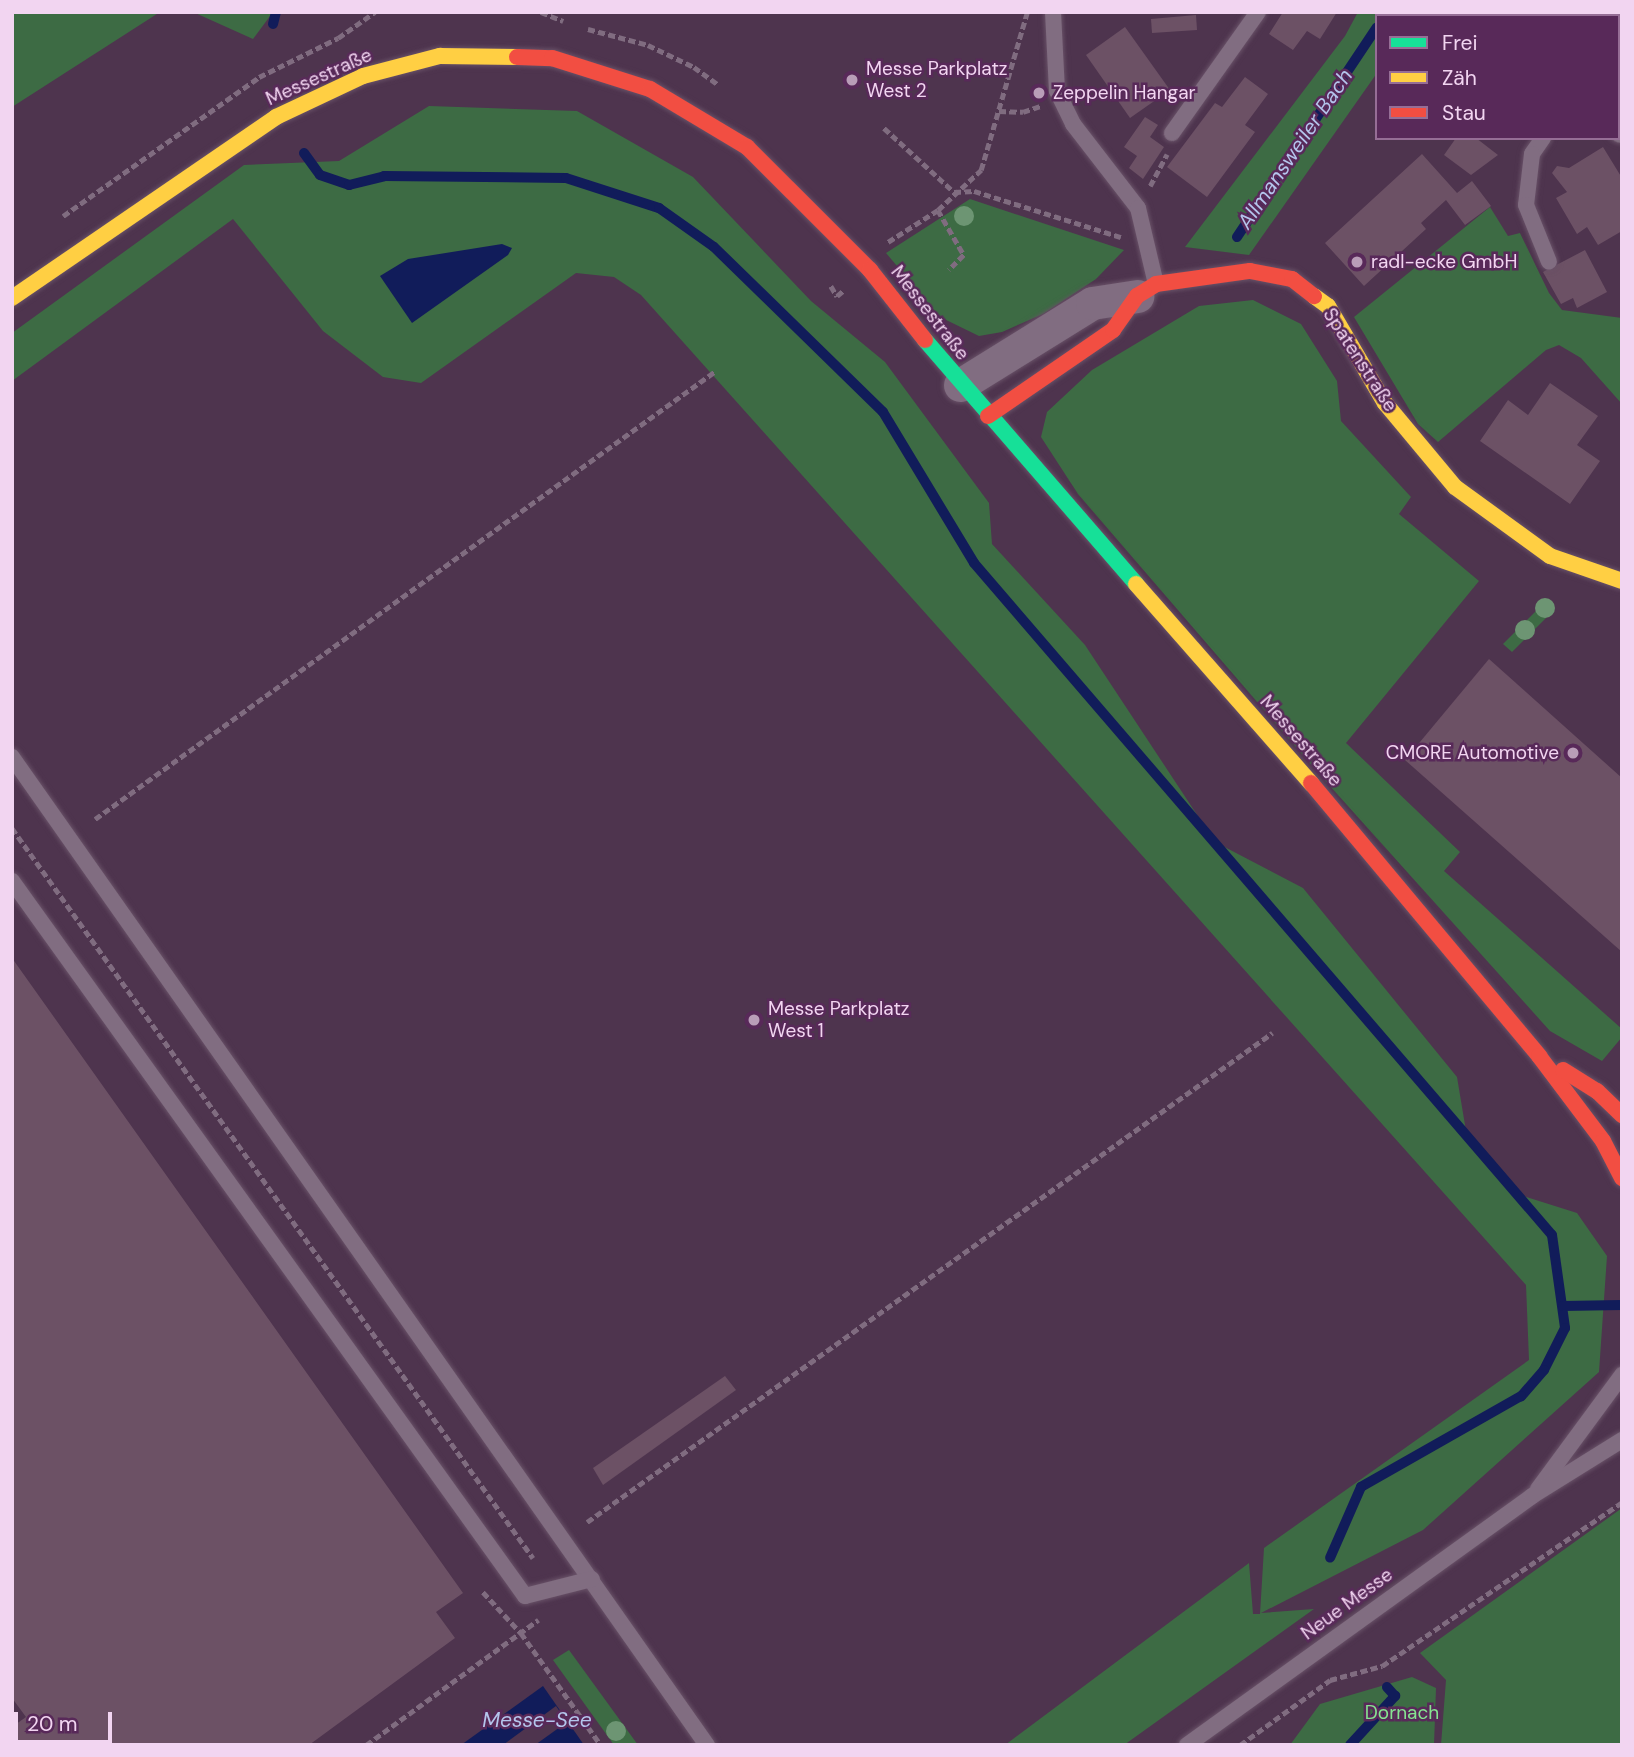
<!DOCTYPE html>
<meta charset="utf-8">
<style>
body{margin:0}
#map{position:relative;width:1634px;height:1757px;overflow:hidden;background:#4e344e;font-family:"DM Sans",sans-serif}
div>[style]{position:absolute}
.green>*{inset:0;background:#3d6b44}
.water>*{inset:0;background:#111c5a}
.pier>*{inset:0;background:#4e344e}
.stream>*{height:10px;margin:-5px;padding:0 5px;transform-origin:5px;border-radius:5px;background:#111c5a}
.building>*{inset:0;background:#6c5165}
.path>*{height:4.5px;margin-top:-2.25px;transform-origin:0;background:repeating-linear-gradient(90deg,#806c80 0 7px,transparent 0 10.5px)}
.roads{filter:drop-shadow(0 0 2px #685167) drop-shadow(0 0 2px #685167)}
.lane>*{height:16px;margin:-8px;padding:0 8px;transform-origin:8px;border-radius:8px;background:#816d81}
.street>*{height:33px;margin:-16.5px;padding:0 16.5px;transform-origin:16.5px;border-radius:16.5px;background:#816d81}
.fast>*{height:16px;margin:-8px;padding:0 8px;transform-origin:8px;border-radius:8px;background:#16e098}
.slow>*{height:16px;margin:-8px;padding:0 8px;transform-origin:8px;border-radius:8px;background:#ffcf43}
.jam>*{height:16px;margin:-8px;padding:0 8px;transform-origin:8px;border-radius:8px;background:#f24e42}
.trees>*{width:20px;height:20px;margin:-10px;border-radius:50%;background:#6d9573}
.dots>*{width:19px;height:19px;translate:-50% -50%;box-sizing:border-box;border:4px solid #582959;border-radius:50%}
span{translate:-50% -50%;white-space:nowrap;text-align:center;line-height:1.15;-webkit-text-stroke:5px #582959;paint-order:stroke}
.poi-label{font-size:19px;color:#f2d5f1}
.left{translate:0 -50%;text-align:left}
.right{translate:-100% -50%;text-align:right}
.street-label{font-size:19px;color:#f2d5f1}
.park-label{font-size:19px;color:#86e491}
.water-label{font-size:21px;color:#b4c5ec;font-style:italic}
.frame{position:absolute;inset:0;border:14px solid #f2d5f1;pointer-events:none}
.legend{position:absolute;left:1375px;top:14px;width:245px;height:126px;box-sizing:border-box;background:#582959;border:2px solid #966e96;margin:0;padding:9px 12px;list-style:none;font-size:21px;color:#f2d5f1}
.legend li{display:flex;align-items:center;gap:14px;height:35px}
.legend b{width:35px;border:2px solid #966e96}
.scale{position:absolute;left:14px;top:1712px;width:98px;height:32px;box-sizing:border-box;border:4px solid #f2d5f1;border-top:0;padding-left:9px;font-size:21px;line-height:24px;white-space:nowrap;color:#f2d5f1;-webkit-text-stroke:5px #582959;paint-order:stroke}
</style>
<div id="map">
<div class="green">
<div style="clip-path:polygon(12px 12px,160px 12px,12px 107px)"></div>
<div style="clip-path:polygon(193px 12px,273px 12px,253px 39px)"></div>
<div style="clip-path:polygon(1358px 12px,1403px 12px,1377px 16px,1377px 73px,1249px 255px,1185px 247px,1345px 36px)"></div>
<div style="clip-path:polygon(429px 106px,577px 111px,693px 177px,811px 301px,885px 362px,989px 503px,992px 544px,1085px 645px,1215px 842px,1303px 888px,1457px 1077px,1466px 1131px,1520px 1195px,1577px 1213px,1607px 1256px,1599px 1372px,1423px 1530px,1261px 1613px,1314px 1609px,1124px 1745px,1005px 1745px,1249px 1563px,1253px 1614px,1260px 1614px,1264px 1548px,1529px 1360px,1526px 1285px,641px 295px,614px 277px,576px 273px,421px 383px,383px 377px,323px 331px,233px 219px,12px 381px,12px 333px,244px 165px,339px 161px)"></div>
<div style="clip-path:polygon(970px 199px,1124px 250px,1096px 279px,1043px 314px,1002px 332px,979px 336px,940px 317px,886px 253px)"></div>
<div style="clip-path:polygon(1490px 207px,1508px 236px,1520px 233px,1549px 293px,1562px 310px,1622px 318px,1622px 404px,1581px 358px,1559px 345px,1546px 350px,1438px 442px,1418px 424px,1354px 317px)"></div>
<div style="clip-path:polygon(1253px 300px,1301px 324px,1337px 381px,1341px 421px,1411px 497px,1399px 514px,1479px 581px,1346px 743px,1460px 852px,1444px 871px,1622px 1029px,1622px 1037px,1602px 1061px,1550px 1031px,1320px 775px,1078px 494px,1041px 437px,1047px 412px,1092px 370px,1199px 306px)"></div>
<div style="clip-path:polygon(1546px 601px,1554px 610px,1512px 652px,1503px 644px)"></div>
<div style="clip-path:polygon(1622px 1508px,1622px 1745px,1441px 1745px,1446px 1680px,1420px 1653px)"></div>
<div style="clip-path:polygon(569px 1650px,638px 1745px,614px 1745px,553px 1660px)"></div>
<div style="clip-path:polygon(1412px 1677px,1436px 1688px,1434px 1745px,1290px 1745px,1320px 1704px)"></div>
</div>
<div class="water">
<div style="clip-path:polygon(502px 244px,512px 248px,508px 255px,412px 323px,380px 276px,408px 259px)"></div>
<div style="clip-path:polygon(543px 1686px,584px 1745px,461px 1745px)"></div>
</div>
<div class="pier">
<div style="clip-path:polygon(556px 1706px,567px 1722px,535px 1745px,503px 1745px)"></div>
</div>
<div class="stream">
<div style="left:1384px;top:16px;width:5px;rotate:-53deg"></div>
<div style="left:273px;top:24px;width:12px;rotate:-76deg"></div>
<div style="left:304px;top:153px;width:27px;rotate:54deg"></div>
<div style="left:320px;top:175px;width:31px;rotate:19deg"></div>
<div style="left:349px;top:185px;width:36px;rotate:-14deg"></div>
<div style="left:384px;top:176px;width:182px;rotate:0.6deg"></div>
<div style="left:566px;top:178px;width:98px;rotate:17.9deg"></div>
<div style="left:659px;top:208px;width:67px;rotate:35.3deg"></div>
<div style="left:714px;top:247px;width:236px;rotate:44.3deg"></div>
<div style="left:883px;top:412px;width:176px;rotate:58.9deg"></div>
<div style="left:974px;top:563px;width:886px;rotate:49.3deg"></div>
<div style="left:1552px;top:1235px;width:94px;rotate:82deg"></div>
<div style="left:1565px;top:1328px;width:47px;rotate:116.6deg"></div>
<div style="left:1544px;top:1370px;width:35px;rotate:131deg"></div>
<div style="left:1521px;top:1396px;width:184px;rotate:150.4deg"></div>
<div style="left:1361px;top:1487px;width:77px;rotate:113.6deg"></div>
<div style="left:1237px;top:237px;width:252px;rotate:-56.3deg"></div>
<div style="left:1563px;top:1306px;width:59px;rotate:-1deg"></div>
<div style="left:1350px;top:1745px;width:67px;rotate:-47.4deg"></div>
<div style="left:1395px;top:1696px;width:12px;rotate:-132deg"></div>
</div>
<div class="building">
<div style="clip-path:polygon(1283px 12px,1337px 12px,1320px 39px,1307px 31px,1293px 50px,1269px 34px)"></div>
<div style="clip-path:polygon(1453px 12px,1494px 12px,1497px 16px,1449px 16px)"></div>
<div style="clip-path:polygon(1196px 15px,1197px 30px,1152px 33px,1151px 19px)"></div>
<div style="clip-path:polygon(1125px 27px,1170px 90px,1130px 118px,1086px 55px)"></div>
<div style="clip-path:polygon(1622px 32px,1622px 64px,1618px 65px,1618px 34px)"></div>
<div style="clip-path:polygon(1245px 77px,1268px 94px,1245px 125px,1255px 132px,1207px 197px,1167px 167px,1215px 103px,1222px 107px)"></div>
<div style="clip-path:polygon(1145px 117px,1158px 125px,1150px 137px,1164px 147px,1143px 179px,1129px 168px,1137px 156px,1124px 147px)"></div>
<div style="clip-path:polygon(1456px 138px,1476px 138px,1498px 155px,1471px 175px,1444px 155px)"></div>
<div style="clip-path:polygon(1603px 147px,1622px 178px,1622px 231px,1598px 245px,1587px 227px,1577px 234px,1556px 198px,1567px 192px,1552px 173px,1557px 166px,1569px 168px)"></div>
<div style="clip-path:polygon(1422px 154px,1457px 193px,1472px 181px,1491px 206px,1465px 225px,1446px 200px,1421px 223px,1426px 229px,1364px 286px,1325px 243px)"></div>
<div style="clip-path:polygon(1585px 250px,1607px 292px,1577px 308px,1573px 298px,1561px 304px,1543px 272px)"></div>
<div style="clip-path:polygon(1550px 383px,1598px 416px,1577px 445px,1600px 461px,1570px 504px,1480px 441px,1508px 400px,1528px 415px)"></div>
<div style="clip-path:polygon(1489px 659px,1622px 778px,1622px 952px,1405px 760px)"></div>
<div style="clip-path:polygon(12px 958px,463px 1593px,436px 1612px,455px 1638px,309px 1745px,12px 1745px,12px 1727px,26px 1717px,12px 1698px)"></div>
<div style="clip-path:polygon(725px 1376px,736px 1390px,603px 1485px,593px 1468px)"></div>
</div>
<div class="path">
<div style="left:541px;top:12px;width:24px;rotate:22deg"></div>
<div style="left:588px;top:29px;width:62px;rotate:14.9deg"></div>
<div style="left:648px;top:45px;width:51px;rotate:25.6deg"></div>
<div style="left:694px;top:67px;width:29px;rotate:36deg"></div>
<div style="left:999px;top:111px;width:24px;rotate:2deg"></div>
<div style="left:1023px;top:112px;width:18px;rotate:-19deg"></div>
<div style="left:884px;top:128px;width:95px;rotate:42.4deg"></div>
<div style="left:954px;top:192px;width:20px;rotate:-3deg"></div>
<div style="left:974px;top:191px;width:154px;rotate:17.4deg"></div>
<div style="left:1150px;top:186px;width:36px;rotate:-62deg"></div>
<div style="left:938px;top:210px;width:52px;rotate:60deg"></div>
<div style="left:964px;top:255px;width:21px;rotate:135deg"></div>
<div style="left:63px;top:216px;width:240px;rotate:-35.3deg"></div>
<div style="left:259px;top:77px;width:88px;rotate:-26.3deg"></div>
<div style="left:338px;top:38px;width:45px;rotate:-35.1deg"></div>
<div style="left:888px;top:242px;width:59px;rotate:-32.6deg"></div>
<div style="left:938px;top:210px;width:59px;rotate:-42.9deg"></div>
<div style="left:981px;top:170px;width:164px;rotate:-73.7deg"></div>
<div style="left:831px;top:286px;width:12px;rotate:59deg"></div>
<div style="left:837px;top:296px;width:9px;rotate:-41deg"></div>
<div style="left:95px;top:819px;width:764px;rotate:-35.83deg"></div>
<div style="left:12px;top:828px;width:897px;rotate:54.48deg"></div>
<div style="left:587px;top:1522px;width:842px;rotate:-35.52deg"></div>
<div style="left:483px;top:1592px;width:56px;rotate:47.2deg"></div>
<div style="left:521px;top:1633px;width:138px;rotate:54.5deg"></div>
<div style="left:366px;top:1745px;width:213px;rotate:-36deg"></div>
<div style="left:1240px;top:1745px;width:111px;rotate:-35.8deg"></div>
<div style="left:1330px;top:1680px;width:54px;rotate:-15.1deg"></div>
<div style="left:1382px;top:1666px;width:291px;rotate:-34.3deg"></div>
</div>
<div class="roads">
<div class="lane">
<div style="left:1053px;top:12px;width:79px;rotate:87.1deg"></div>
<div style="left:1057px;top:91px;width:37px;rotate:64deg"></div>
<div style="left:1073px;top:124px;width:106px;rotate:52.3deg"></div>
<div style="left:1138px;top:208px;width:78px;rotate:76.7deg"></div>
<div style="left:1172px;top:133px;width:148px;rotate:-54.6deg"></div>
<div style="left:1543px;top:138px;width:19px;rotate:125deg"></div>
<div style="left:1532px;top:154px;width:51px;rotate:96.7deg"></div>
<div style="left:1526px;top:205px;width:61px;rotate:68deg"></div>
<div style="left:12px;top:757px;width:1208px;rotate:54.88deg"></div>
<div style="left:12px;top:881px;width:880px;rotate:54.34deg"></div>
<div style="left:525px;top:1596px;width:69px;rotate:-14.2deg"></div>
<div style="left:1538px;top:1489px;width:142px;rotate:-53.6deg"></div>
<div style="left:1187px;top:1745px;width:425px;rotate:-35.8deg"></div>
<div style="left:1532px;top:1496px;width:106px;rotate:-31.9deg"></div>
</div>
<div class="street">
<div style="left:1565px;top:12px;width:4px;rotate:76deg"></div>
<div style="left:1618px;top:119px;width:8px;rotate:60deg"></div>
<div style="left:960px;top:385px;width:155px;rotate:-31.8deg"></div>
<div style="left:1092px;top:303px;width:46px;rotate:-8.8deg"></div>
</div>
<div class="fast">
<div style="left:925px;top:340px;width:323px;rotate:49.1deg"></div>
</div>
<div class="slow">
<div style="left:1314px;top:296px;width:17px;rotate:36deg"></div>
<div style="left:1328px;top:306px;width:113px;rotate:59.6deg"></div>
<div style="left:1385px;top:403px;width:109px;rotate:50.2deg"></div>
<div style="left:1455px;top:487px;width:117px;rotate:36deg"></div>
<div style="left:1550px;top:556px;width:76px;rotate:19.1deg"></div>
<div style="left:12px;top:298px;width:320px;rotate:-34.4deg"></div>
<div style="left:276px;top:117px;width:96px;rotate:-25.2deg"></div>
<div style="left:363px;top:76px;width:80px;rotate:-14.6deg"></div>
<div style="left:440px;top:56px;width:77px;rotate:0.7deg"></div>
<div style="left:1136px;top:584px;width:265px;rotate:48.7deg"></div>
</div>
<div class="jam">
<div style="left:517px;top:57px;width:35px;rotate:2deg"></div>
<div style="left:552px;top:58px;width:103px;rotate:17.6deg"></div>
<div style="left:650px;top:89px;width:113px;rotate:30.9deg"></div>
<div style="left:747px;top:147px;width:174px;rotate:45deg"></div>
<div style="left:870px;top:270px;width:89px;rotate:51.8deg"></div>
<div style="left:988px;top:416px;width:152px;rotate:-34.5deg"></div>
<div style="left:1113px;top:330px;width:42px;rotate:-54.8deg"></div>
<div style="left:1137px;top:296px;width:22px;rotate:-32deg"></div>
<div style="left:1156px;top:284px;width:95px;rotate:-7.9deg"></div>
<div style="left:1250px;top:271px;width:43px;rotate:10.8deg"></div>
<div style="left:1292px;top:279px;width:28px;rotate:38deg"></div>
<div style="left:1311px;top:783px;width:356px;rotate:50.1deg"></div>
<div style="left:1539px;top:1056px;width:106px;rotate:53deg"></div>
<div style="left:1603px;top:1141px;width:42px;rotate:62.8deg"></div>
<div style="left:1563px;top:1070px;width:40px;rotate:32deg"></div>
<div style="left:1597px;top:1091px;width:35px;rotate:44deg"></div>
</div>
</div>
<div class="trees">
<div style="left:964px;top:216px"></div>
<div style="left:1545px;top:608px"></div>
<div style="left:1525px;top:630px"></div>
<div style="left:616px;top:1731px"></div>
</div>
<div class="dots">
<div style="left:852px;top:80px;background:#b99db8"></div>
<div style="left:1039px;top:93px;background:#b99db8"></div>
<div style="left:1357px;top:262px;background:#b99db8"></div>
<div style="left:1573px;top:753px;background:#b99db8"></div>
<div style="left:754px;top:1020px;background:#b99db8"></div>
</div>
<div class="poi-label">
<span class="left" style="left:866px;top:80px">Messe Parkplatz<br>West 2</span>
<span class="left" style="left:1053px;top:93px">Zeppelin Hangar</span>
<span class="left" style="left:1371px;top:262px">radl-ecke GmbH</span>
<span class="right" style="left:1559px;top:753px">CMORE Automotive</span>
<span class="left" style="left:768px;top:1020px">Messe Parkplatz<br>West 1</span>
</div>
<div class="street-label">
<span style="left:319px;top:77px;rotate:-24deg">Messestraße</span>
<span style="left:930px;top:313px;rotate:52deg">Messestraße</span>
<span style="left:1360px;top:360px;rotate:57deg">Spatenstraße</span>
<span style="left:1301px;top:741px;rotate:49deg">Messestraße</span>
<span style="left:1347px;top:1604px;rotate:-36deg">Neue Messe</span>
</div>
<div class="park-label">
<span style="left:1402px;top:1713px">Dornach</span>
</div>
<div class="water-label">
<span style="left:1295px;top:149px;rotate:-56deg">Allmansweiler Bach</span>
<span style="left:537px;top:1720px">Messe-See</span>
</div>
<div class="frame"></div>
<ul class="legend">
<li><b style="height:9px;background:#16e098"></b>Frei</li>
<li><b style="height:9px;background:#ffcf43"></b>Zäh</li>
<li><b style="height:9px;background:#f24e42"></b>Stau</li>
</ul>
<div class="scale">20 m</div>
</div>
